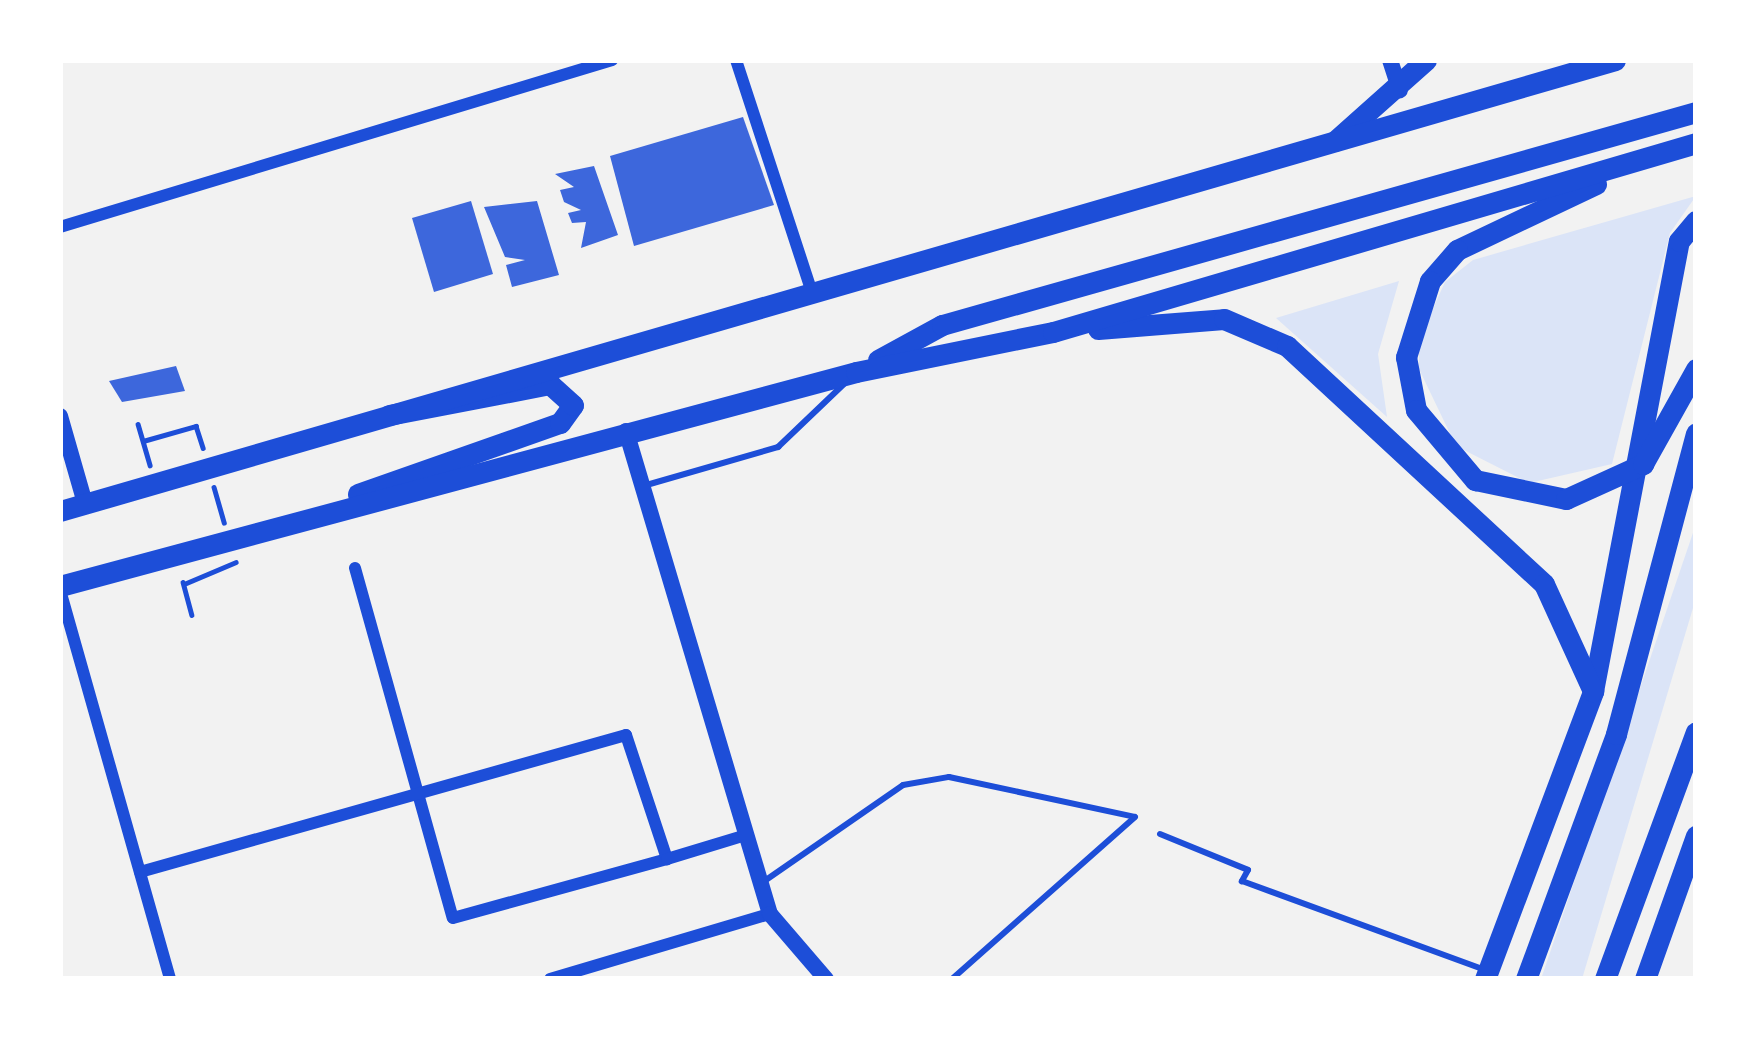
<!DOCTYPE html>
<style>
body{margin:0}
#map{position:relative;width:1756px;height:1039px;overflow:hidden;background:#f2f2f2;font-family:Ubuntu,sans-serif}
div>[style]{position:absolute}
.green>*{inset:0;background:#dbe4f7}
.building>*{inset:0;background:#3d67dc}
.path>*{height:4.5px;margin:-2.25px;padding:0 2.25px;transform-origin:2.25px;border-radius:2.25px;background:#1d4ed8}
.service>*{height:6px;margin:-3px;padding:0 3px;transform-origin:3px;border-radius:3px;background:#1d4ed8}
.minor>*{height:12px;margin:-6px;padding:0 6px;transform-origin:6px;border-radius:6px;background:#1d4ed8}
.tertiary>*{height:16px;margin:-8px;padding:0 8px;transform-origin:8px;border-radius:8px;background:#1d4ed8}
.primary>*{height:21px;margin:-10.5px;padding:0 10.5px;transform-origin:10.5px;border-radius:10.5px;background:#1d4ed8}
.trunk>*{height:21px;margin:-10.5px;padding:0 10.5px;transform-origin:10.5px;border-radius:10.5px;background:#1d4ed8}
span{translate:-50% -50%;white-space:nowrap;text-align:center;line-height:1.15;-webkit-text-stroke:12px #fff;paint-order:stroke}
.frame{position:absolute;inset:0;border:63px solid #fff;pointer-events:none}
</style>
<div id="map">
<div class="green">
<div style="clip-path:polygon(1696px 196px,1670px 233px,1612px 464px,1529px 483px,1456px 446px,1419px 369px,1419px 339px,1445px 282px,1473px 260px)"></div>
<div style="clip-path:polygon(1399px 281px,1378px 354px,1387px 417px,1276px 318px)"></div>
<div style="clip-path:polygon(1696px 524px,1696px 598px,1582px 979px,1541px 979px)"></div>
</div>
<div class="building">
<div style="clip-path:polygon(743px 117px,774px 205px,634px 246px,610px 156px)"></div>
<div style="clip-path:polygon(594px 166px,618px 235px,581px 248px,586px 222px,572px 223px,568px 213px,581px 210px,564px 202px,560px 190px,574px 187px,555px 174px)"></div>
<div style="clip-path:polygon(471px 201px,493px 274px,434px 292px,412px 218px)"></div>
<div style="clip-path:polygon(537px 201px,559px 275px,512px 287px,506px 265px,525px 260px,505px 257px,484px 207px)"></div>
<div style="clip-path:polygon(176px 366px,185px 391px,122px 402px,109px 381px)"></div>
</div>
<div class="path">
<div style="left:138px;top:424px;width:43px;rotate:73.7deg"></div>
<div style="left:143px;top:441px;width:55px;rotate:-15.8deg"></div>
<div style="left:196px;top:426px;width:23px;rotate:72deg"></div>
<div style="left:214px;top:487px;width:37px;rotate:74deg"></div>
<div style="left:183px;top:582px;width:34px;rotate:75deg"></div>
<div style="left:184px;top:584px;width:56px;rotate:-22.9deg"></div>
</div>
<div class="service">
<div style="left:643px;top:486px;width:141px;rotate:-16.1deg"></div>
<div style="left:778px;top:447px;width:93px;rotate:-43.7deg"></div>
<div style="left:1160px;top:834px;width:95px;rotate:22.2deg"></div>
<div style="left:1248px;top:870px;width:13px;rotate:119deg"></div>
<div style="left:1242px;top:881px;width:259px;rotate:20.1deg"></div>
<div style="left:763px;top:882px;width:170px;rotate:-34.7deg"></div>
<div style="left:903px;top:785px;width:47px;rotate:-9.9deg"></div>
<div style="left:949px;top:777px;width:190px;rotate:12.1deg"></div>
<div style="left:1135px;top:817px;width:244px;rotate:138.5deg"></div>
</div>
<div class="minor">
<div style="left:736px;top:60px;width:245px;rotate:71.9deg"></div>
<div style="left:60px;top:227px;width:577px;rotate:-16.83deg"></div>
<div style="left:355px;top:568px;width:363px;rotate:74.4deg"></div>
<div style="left:453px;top:918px;width:222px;rotate:-15.4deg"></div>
<div style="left:60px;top:590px;width:404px;rotate:74.2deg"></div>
<div style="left:140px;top:872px;width:505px;rotate:-15.74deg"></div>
<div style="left:626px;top:735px;width:131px;rotate:71.7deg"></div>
<div style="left:667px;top:859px;width:83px;rotate:-16.9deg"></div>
<div style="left:550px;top:979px;width:229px;rotate:-16.5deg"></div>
</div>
<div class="tertiary">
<div style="left:1390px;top:60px;width:32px;rotate:72deg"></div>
<div style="left:60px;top:416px;width:91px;rotate:74deg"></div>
<div style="left:626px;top:431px;width:504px;rotate:73.4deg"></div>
<div style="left:770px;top:914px;width:86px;rotate:49.3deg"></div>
</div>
<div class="primary">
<div style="left:1485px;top:979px;width:308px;rotate:-69.4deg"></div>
<div style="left:1593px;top:691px;width:458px;rotate:-79.2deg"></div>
<div style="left:1679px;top:241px;width:26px;rotate:-50deg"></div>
<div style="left:1526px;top:979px;width:261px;rotate:-69.8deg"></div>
<div style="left:1616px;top:734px;width:311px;rotate:-75.1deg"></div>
<div style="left:1605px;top:979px;width:263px;rotate:-69.8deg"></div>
<div style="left:1645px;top:979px;width:152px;rotate:-70.4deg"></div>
</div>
<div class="trunk">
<div style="left:1335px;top:141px;width:122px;rotate:-41.7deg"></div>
<div style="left:1596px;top:184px;width:154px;rotate:154.6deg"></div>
<div style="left:1457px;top:250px;width:41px;rotate:131.1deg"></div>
<div style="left:1430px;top:281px;width:80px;rotate:107.5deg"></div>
<div style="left:1406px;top:357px;width:54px;rotate:79.3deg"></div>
<div style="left:1416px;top:410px;width:92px;rotate:49.9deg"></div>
<div style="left:1475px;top:480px;width:93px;rotate:11.8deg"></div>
<div style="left:1566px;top:499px;width:85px;rotate:-24.4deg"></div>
<div style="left:1643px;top:464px;width:109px;rotate:-60.8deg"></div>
<div style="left:1098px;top:329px;width:126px;rotate:-4.5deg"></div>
<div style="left:1224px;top:319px;width:69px;rotate:23.2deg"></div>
<div style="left:1287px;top:346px;width:350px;rotate:42.8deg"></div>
<div style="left:1544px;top:584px;width:118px;rotate:65.4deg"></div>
<div style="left:878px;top:360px;width:73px;rotate:-28.7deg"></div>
<div style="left:942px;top:325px;width:784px;rotate:-15.77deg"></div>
<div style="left:358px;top:494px;width:214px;rotate:-19.4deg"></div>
<div style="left:560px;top:423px;width:22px;rotate:-54deg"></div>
<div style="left:573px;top:405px;width:31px;rotate:-138deg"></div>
<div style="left:550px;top:384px;width:164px;rotate:169.1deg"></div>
<div style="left:60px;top:511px;width:1619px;rotate:-16.17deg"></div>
<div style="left:60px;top:586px;width:824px;rotate:-15.05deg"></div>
<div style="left:856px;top:372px;width:201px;rotate:-11.5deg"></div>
<div style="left:1053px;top:332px;width:670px;rotate:-16.38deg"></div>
</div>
<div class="frame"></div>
</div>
